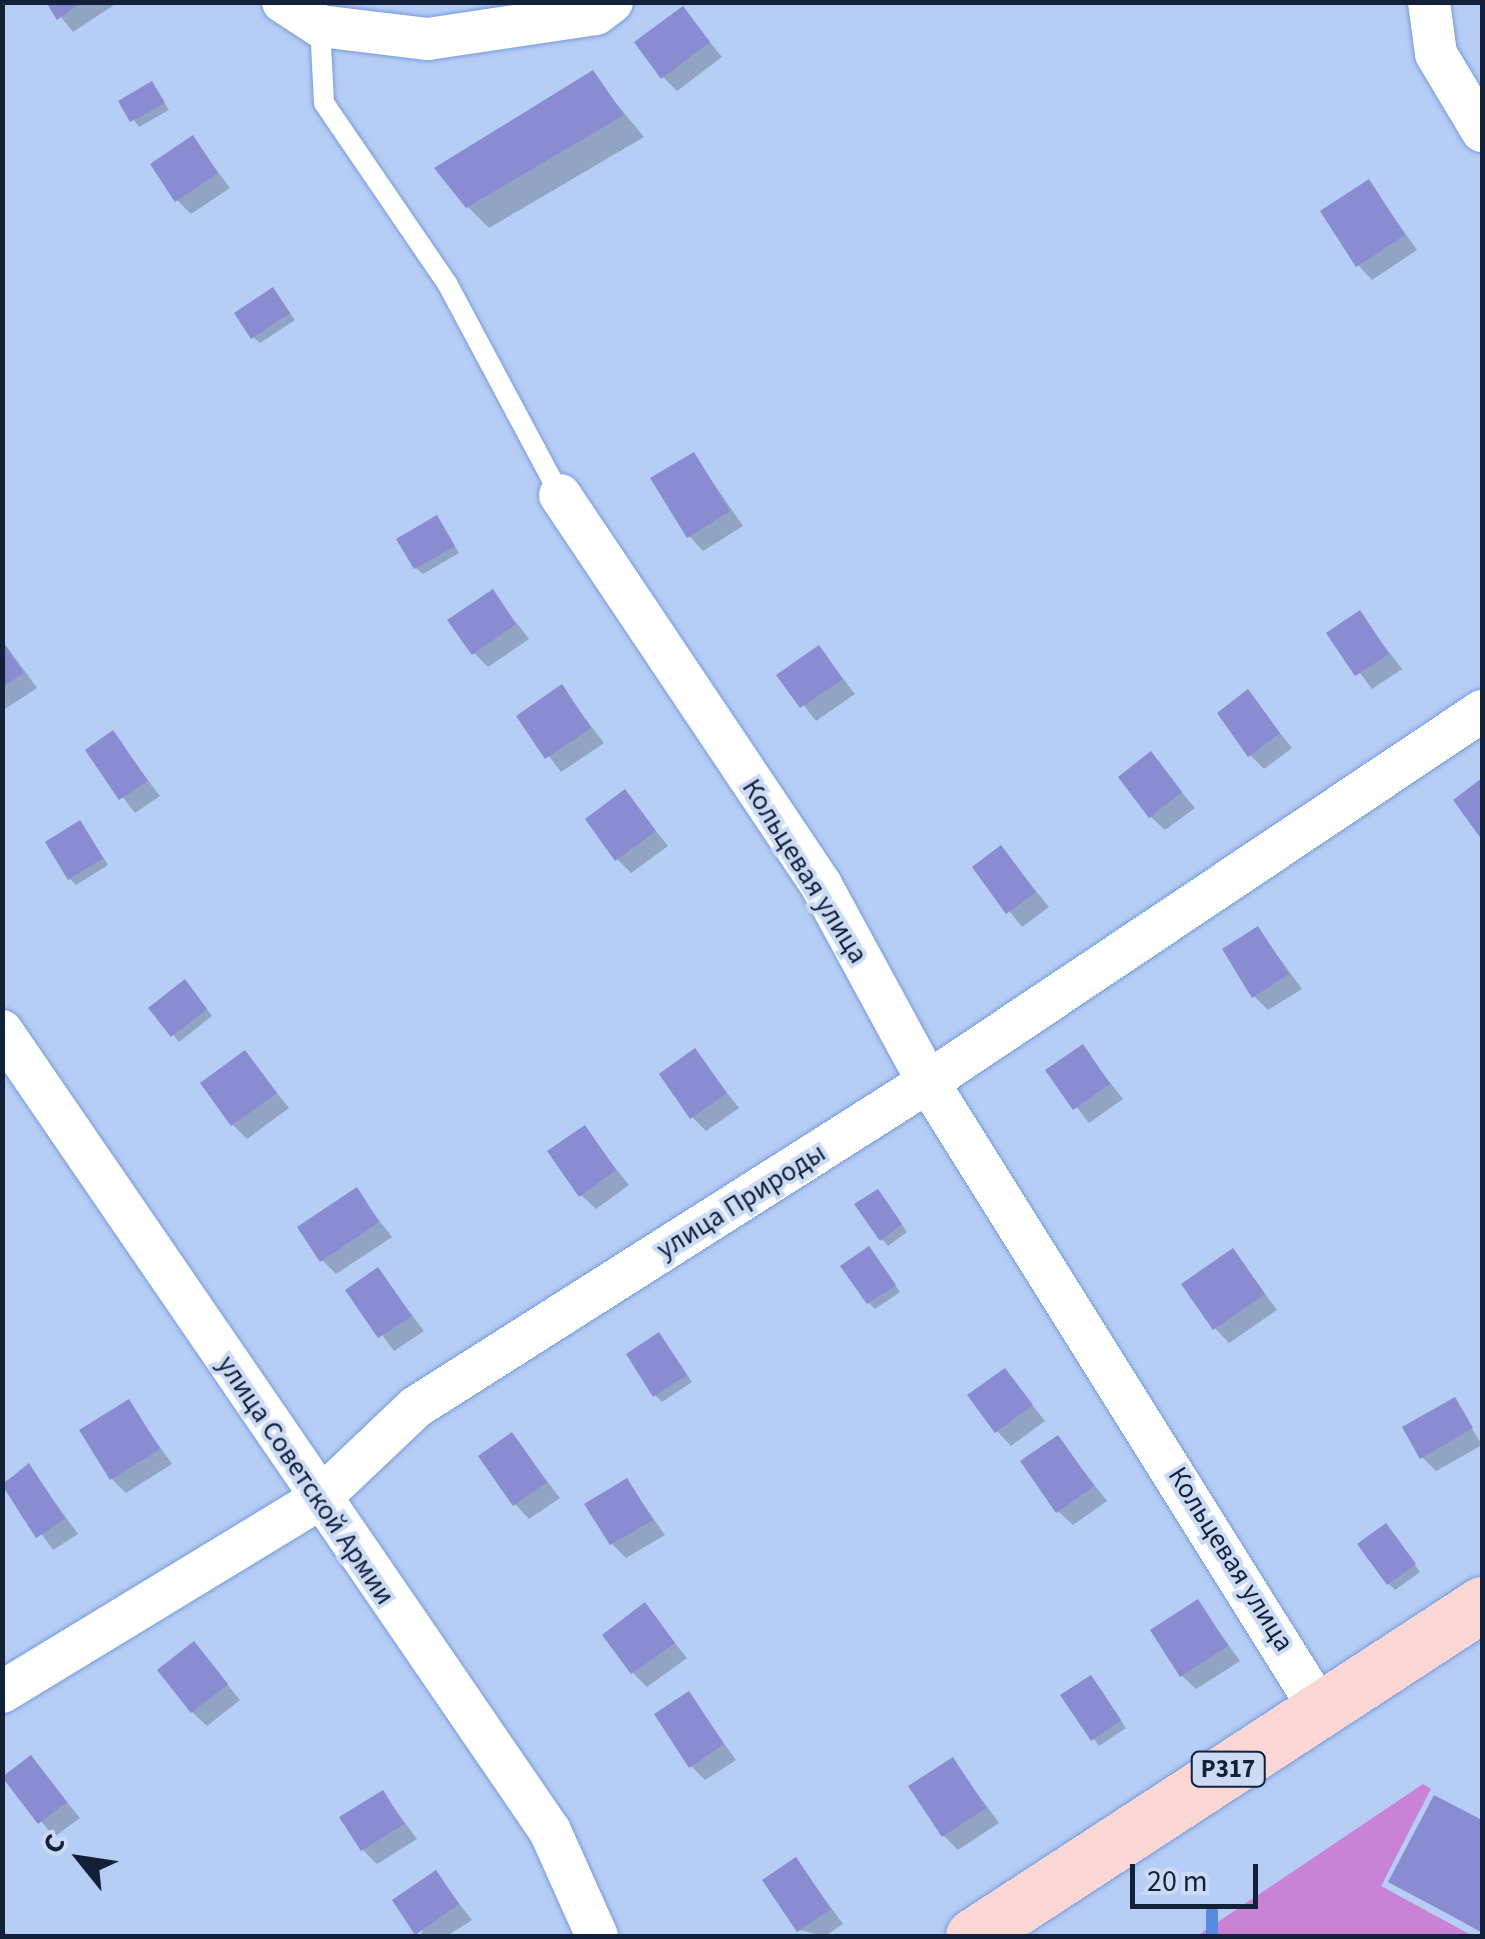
<!DOCTYPE html>
<meta charset="utf-8">
<style>
body{margin:0}
#map{position:relative;width:1485px;height:1939px;overflow:hidden;background:#b6cdf5;font-family:"Source Sans 3",sans-serif}
div>[style]{position:absolute}
.green>*{inset:0;background:#ca82d7}
.shadow>*{inset:0;background:#0003}
.stream>*{height:12px;margin:-6px;padding:0 6px;transform-origin:6px;border-radius:6px;background:#598ae3}
.building>*{inset:0;background:#898cd1}
.roads{filter:drop-shadow(0 0 2px #779bda) drop-shadow(0 0 2px #779bda)}
.service>*{height:20px;margin:-10px;padding:0 10px;transform-origin:10px;border-radius:10px;background:#fff}
.minor>*{height:42px;margin:-21px;padding:0 21px;transform-origin:21px;border-radius:21px;background:#fff}
.primary>*{height:55px;margin:-27.5px;padding:0 27.5px;transform-origin:27.5px;border-radius:27.5px;background:#fad6d5}
span{translate:-50% -50%;white-space:nowrap;text-align:center;line-height:1.15;-webkit-text-stroke:8px #cbdaf5;paint-order:stroke}
.shield-label span{padding:2px 8px;background:#cbdaf5;border:2px solid;border-radius:8px;-webkit-text-stroke-width:0}
.shield-label{font-size:25px;color:#132039;font-weight:700}
.street-label{font-size:28px;color:#132039}
.frame{position:absolute;inset:0;border:5px solid #132039;pointer-events:none}
.north{position:absolute;left:30px;top:1809px;width:100px;height:100px;-webkit-text-stroke:8px #cbdaf5;paint-order:stroke;rotate:300deg;font-size:28px;font-weight:700;line-height:40px;text-align:center;color:#132039}
.north::after{content:'';display:block;margin:auto;width:35px;height:45px;background:#132039;clip-path:polygon(50% 0,100% 100%,50% 72%,0 100%)}
.scale{position:absolute;left:1130px;top:1864px;width:128px;height:45px;box-sizing:border-box;border:5px solid #132039;border-top:0;padding-left:12px;font-size:30px;line-height:35px;white-space:nowrap;color:#132039;-webkit-text-stroke:8px #cbdaf5;paint-order:stroke}
</style>
<div id="map">
<div class="green">
<div style="clip-path:polygon(1423px 1784px,1431px 1789px,1381px 1886px,1473px 1936px,1197px 1936px)"></div>
</div>
<div class="shadow">
<div style="clip-path:polygon(49px 2px,113px 2px,114px 5px,73px 32px)"></div>
<div style="clip-path:polygon(683px 9px,722px 57px,677px 91px,663px 77px)"></div>
<div style="clip-path:polygon(592px 74px,644px 137px,489px 228px,468px 207px)"></div>
<div style="clip-path:polygon(152px 84px,169px 110px,139px 127px,121px 102px)"></div>
<div style="clip-path:polygon(193px 139px,230px 188px,191px 214px,177px 200px)"></div>
<div style="clip-path:polygon(1369px 182px,1417px 250px,1372px 280px,1358px 265px)"></div>
<div style="clip-path:polygon(273px 290px,295px 320px,260px 343px,253px 337px)"></div>
<div style="clip-path:polygon(694px 455px,743px 526px,703px 551px,689px 536px)"></div>
<div style="clip-path:polygon(437px 518px,459px 553px,423px 574px,416px 568px)"></div>
<div style="clip-path:polygon(492px 592px,529px 639px,488px 667px,474px 653px)"></div>
<div style="clip-path:polygon(1360px 614px,1402px 669px,1372px 689px,1330px 633px)"></div>
<div style="clip-path:polygon(2px 640px,37px 688px,2px 711px)"></div>
<div style="clip-path:polygon(819px 648px,855px 694px,816px 721px,780px 675px)"></div>
<div style="clip-path:polygon(562px 688px,604px 743px,561px 772px,519px 717px)"></div>
<div style="clip-path:polygon(1248px 693px,1292px 748px,1264px 769px,1250px 755px)"></div>
<div style="clip-path:polygon(113px 734px,160px 796px,135px 813px,88px 751px)"></div>
<div style="clip-path:polygon(1151px 755px,1195px 808px,1165px 830px,1150px 816px)"></div>
<div style="clip-path:polygon(625px 792px,668px 846px,631px 873px,617px 859px)"></div>
<div style="clip-path:polygon(86px 830px,108px 865px,76px 885px,70px 879px)"></div>
<div style="clip-path:polygon(1001px 848px,1049px 907px,1022px 927px,975px 868px)"></div>
<div style="clip-path:polygon(1258px 929px,1302px 989px,1268px 1010px,1254px 996px)"></div>
<div style="clip-path:polygon(191px 989px,212px 1016px,179px 1042px,152px 1008px)"></div>
<div style="clip-path:polygon(1083px 1048px,1123px 1099px,1089px 1123px,1049px 1071px)"></div>
<div style="clip-path:polygon(694px 1052px,739px 1108px,706px 1131px,692px 1117px)"></div>
<div style="clip-path:polygon(245px 1053px,289px 1108px,247px 1139px,233px 1125px)"></div>
<div style="clip-path:polygon(584px 1128px,629px 1185px,596px 1209px,581px 1195px)"></div>
<div style="clip-path:polygon(356px 1190px,392px 1237px,336px 1274px,322px 1260px)"></div>
<div style="clip-path:polygon(884px 1198px,907px 1232px,888px 1246px,882px 1239px)"></div>
<div style="clip-path:polygon(1233px 1251px,1277px 1310px,1229px 1343px,1215px 1328px)"></div>
<div style="clip-path:polygon(875px 1256px,900px 1292px,875px 1309px,869px 1303px)"></div>
<div style="clip-path:polygon(378px 1270px,424px 1331px,394px 1351px,349px 1290px)"></div>
<div style="clip-path:polygon(665px 1342px,692px 1382px,662px 1402px,655px 1395px)"></div>
<div style="clip-path:polygon(1005px 1371px,1045px 1421px,1011px 1446px,997px 1431px)"></div>
<div style="clip-path:polygon(1454px 1400px,1482px 1445px,1436px 1471px,1422px 1457px)"></div>
<div style="clip-path:polygon(128px 1402px,172px 1464px,126px 1493px,112px 1479px)"></div>
<div style="clip-path:polygon(512px 1435px,560px 1498px,529px 1519px,515px 1504px)"></div>
<div style="clip-path:polygon(1058px 1438px,1107px 1501px,1073px 1525px,1058px 1511px)"></div>
<div style="clip-path:polygon(29px 1466px,78px 1534px,53px 1550px,4px 1482px)"></div>
<div style="clip-path:polygon(627px 1481px,665px 1535px,626px 1558px,612px 1544px)"></div>
<div style="clip-path:polygon(1392px 1532px,1420px 1572px,1395px 1590px,1388px 1583px)"></div>
<div style="clip-path:polygon(1198px 1602px,1240px 1661px,1196px 1689px,1181px 1675px)"></div>
<div style="clip-path:polygon(645px 1606px,687px 1658px,647px 1687px,633px 1673px)"></div>
<div style="clip-path:polygon(194px 1644px,240px 1700px,207px 1726px,192px 1712px)"></div>
<div style="clip-path:polygon(1097px 1684px,1126px 1728px,1099px 1746px,1063px 1696px)"></div>
<div style="clip-path:polygon(689px 1694px,736px 1760px,705px 1780px,691px 1766px)"></div>
<div style="clip-path:polygon(31px 1758px,80px 1818px,54px 1837px,6px 1777px)"></div>
<div style="clip-path:polygon(953px 1760px,999px 1823px,958px 1850px,944px 1836px)"></div>
<div style="clip-path:polygon(383px 1793px,417px 1839px,377px 1864px,363px 1850px)"></div>
<div style="clip-path:polygon(1435px 1798px,1482px 1823px,1482px 1933px,1391px 1881px)"></div>
<div style="clip-path:polygon(796px 1860px,843px 1924px,825px 1936px,799px 1930px)"></div>
<div style="clip-path:polygon(435px 1873px,472px 1920px,447px 1936px,421px 1936px)"></div>
</div>
<div class="stream">
<div style="left:1212px;top:1912px;width:24px;rotate:90deg"></div>
</div>
<div class="building">
<div style="clip-path:polygon(46px 2px,82px 2px,57px 20px)"></div>
<div style="clip-path:polygon(683px 6px,710px 42px,661px 79px,634px 42px)"></div>
<div style="clip-path:polygon(593px 70px,624px 115px,466px 208px,434px 168px)"></div>
<div style="clip-path:polygon(152px 81px,165px 103px,130px 122px,118px 101px)"></div>
<div style="clip-path:polygon(193px 135px,218px 173px,175px 202px,150px 164px)"></div>
<div style="clip-path:polygon(1369px 179px,1405px 235px,1356px 267px,1320px 211px)"></div>
<div style="clip-path:polygon(273px 287px,290px 313px,251px 339px,234px 313px)"></div>
<div style="clip-path:polygon(694px 452px,730px 511px,687px 538px,650px 478px)"></div>
<div style="clip-path:polygon(437px 515px,455px 546px,414px 569px,396px 539px)"></div>
<div style="clip-path:polygon(493px 589px,516px 624px,472px 655px,447px 620px)"></div>
<div style="clip-path:polygon(1360px 610px,1389px 654px,1355px 676px,1326px 633px)"></div>
<div style="clip-path:polygon(2px 641px,24px 673px,2px 687px)"></div>
<div style="clip-path:polygon(819px 645px,843px 679px,800px 708px,776px 675px)"></div>
<div style="clip-path:polygon(562px 684px,591px 728px,545px 759px,516px 716px)"></div>
<div style="clip-path:polygon(1248px 689px,1280px 733px,1248px 757px,1217px 713px)"></div>
<div style="clip-path:polygon(113px 730px,148px 781px,119px 800px,85px 750px)"></div>
<div style="clip-path:polygon(1151px 751px,1182px 792px,1149px 818px,1118px 777px)"></div>
<div style="clip-path:polygon(1482px 778px,1482px 840px,1453px 800px)"></div>
<div style="clip-path:polygon(625px 789px,656px 831px,615px 861px,585px 819px)"></div>
<div style="clip-path:polygon(80px 820px,103px 858px,68px 880px,45px 842px)"></div>
<div style="clip-path:polygon(1001px 845px,1036px 892px,1006px 914px,972px 867px)"></div>
<div style="clip-path:polygon(1258px 926px,1289px 974px,1252px 998px,1222px 949px)"></div>
<div style="clip-path:polygon(185px 979px,207px 1009px,171px 1037px,148px 1008px)"></div>
<div style="clip-path:polygon(1083px 1044px,1110px 1084px,1073px 1110px,1045px 1070px)"></div>
<div style="clip-path:polygon(695px 1048px,727px 1093px,690px 1119px,659px 1074px)"></div>
<div style="clip-path:polygon(245px 1050px,277px 1093px,231px 1126px,200px 1083px)"></div>
<div style="clip-path:polygon(585px 1125px,616px 1170px,579px 1197px,547px 1151px)"></div>
<div style="clip-path:polygon(357px 1187px,379px 1222px,320px 1262px,297px 1227px)"></div>
<div style="clip-path:polygon(878px 1189px,902px 1224px,880px 1241px,854px 1204px)"></div>
<div style="clip-path:polygon(869px 1246px,896px 1285px,867px 1304px,840px 1266px)"></div>
<div style="clip-path:polygon(1233px 1248px,1265px 1294px,1213px 1330px,1181px 1284px)"></div>
<div style="clip-path:polygon(378px 1267px,412px 1316px,378px 1338px,345px 1290px)"></div>
<div style="clip-path:polygon(659px 1332px,687px 1375px,653px 1397px,626px 1354px)"></div>
<div style="clip-path:polygon(1005px 1368px,1033px 1405px,995px 1433px,967px 1395px)"></div>
<div style="clip-path:polygon(1455px 1397px,1473px 1428px,1420px 1459px,1402px 1427px)"></div>
<div style="clip-path:polygon(129px 1399px,160px 1449px,110px 1480px,79px 1430px)"></div>
<div style="clip-path:polygon(512px 1432px,547px 1482px,513px 1506px,478px 1456px)"></div>
<div style="clip-path:polygon(1058px 1435px,1094px 1486px,1056px 1513px,1020px 1461px)"></div>
<div style="clip-path:polygon(29px 1463px,65px 1519px,36px 1538px,2px 1485px)"></div>
<div style="clip-path:polygon(627px 1478px,653px 1520px,610px 1545px,584px 1504px)"></div>
<div style="clip-path:polygon(1386px 1523px,1416px 1564px,1387px 1585px,1357px 1544px)"></div>
<div style="clip-path:polygon(1198px 1599px,1228px 1646px,1180px 1677px,1150px 1630px)"></div>
<div style="clip-path:polygon(645px 1602px,675px 1643px,631px 1674px,602px 1635px)"></div>
<div style="clip-path:polygon(194px 1641px,228px 1684px,191px 1713px,157px 1670px)"></div>
<div style="clip-path:polygon(1091px 1675px,1121px 1720px,1091px 1741px,1060px 1695px)"></div>
<div style="clip-path:polygon(689px 1691px,724px 1744px,689px 1768px,654px 1714px)"></div>
<div style="clip-path:polygon(31px 1755px,67px 1802px,38px 1824px,2px 1777px)"></div>
<div style="clip-path:polygon(953px 1757px,986px 1808px,942px 1837px,908px 1786px)"></div>
<div style="clip-path:polygon(383px 1790px,404px 1824px,361px 1851px,339px 1817px)"></div>
<div style="clip-path:polygon(1434px 1795px,1482px 1820px,1482px 1932px,1388px 1882px)"></div>
<div style="clip-path:polygon(796px 1857px,831px 1909px,797px 1932px,762px 1880px)"></div>
<div style="clip-path:polygon(436px 1870px,459px 1904px,415px 1935px,392px 1900px)"></div>
</div>
<div class="roads">
<div class="service">
<div style="left:320px;top:26px;width:77px;rotate:87deg"></div>
<div style="left:324px;top:103px;width:220px;rotate:55.7deg"></div>
<div style="left:448px;top:285px;width:238px;rotate:61.9deg"></div>
</div>
<div class="minor">
<div style="left:283px;top:2px;width:44px;rotate:33deg"></div>
<div style="left:320px;top:26px;width:109px;rotate:6.9deg"></div>
<div style="left:428px;top:39px;width:170px;rotate:-8.5deg"></div>
<div style="left:596px;top:14px;width:20px;rotate:-37deg"></div>
<div style="left:1429px;top:2px;width:52px;rotate:82.3deg"></div>
<div style="left:1436px;top:54px;width:90px;rotate:59.1deg"></div>
<div style="left:560px;top:495px;width:469px;rotate:56.2deg"></div>
<div style="left:821px;top:885px;width:224px;rotate:61.5deg"></div>
<div style="left:928px;top:1082px;width:739px;rotate:57.99deg"></div>
<div style="left:2px;top:1031px;width:970px;rotate:55.59deg"></div>
<div style="left:550px;top:1831px;width:115px;rotate:65.9deg"></div>
<div style="left:2px;top:1692px;width:370px;rotate:-31.3deg"></div>
<div style="left:318px;top:1500px;width:135px;rotate:-43.5deg"></div>
<div style="left:416px;top:1407px;width:606px;rotate:-32.41deg"></div>
<div style="left:928px;top:1082px;width:667px;rotate:-33.81deg"></div>
</div>
<div class="primary">
<div style="left:973px;top:1936px;width:608px;rotate:-33.11deg"></div>
</div>
</div>
<div class="shield-label">
<span style="left:1228px;top:1769px">Р317</span>
</div>
<div class="street-label">
<span style="left:805px;top:871px;rotate:58deg">Кольцевая улица</span>
<span style="left:741px;top:1201px;rotate:-32deg">улица Природы</span>
<span style="left:306px;top:1480px;rotate:56deg">улица Советской Армии</span>
<span style="left:1231px;top:1559px;rotate:58deg">Кольцевая улица</span>
</div>
<div class="frame"></div>
<div class="north">С</div>
<div class="scale">20 m</div>
</div>
